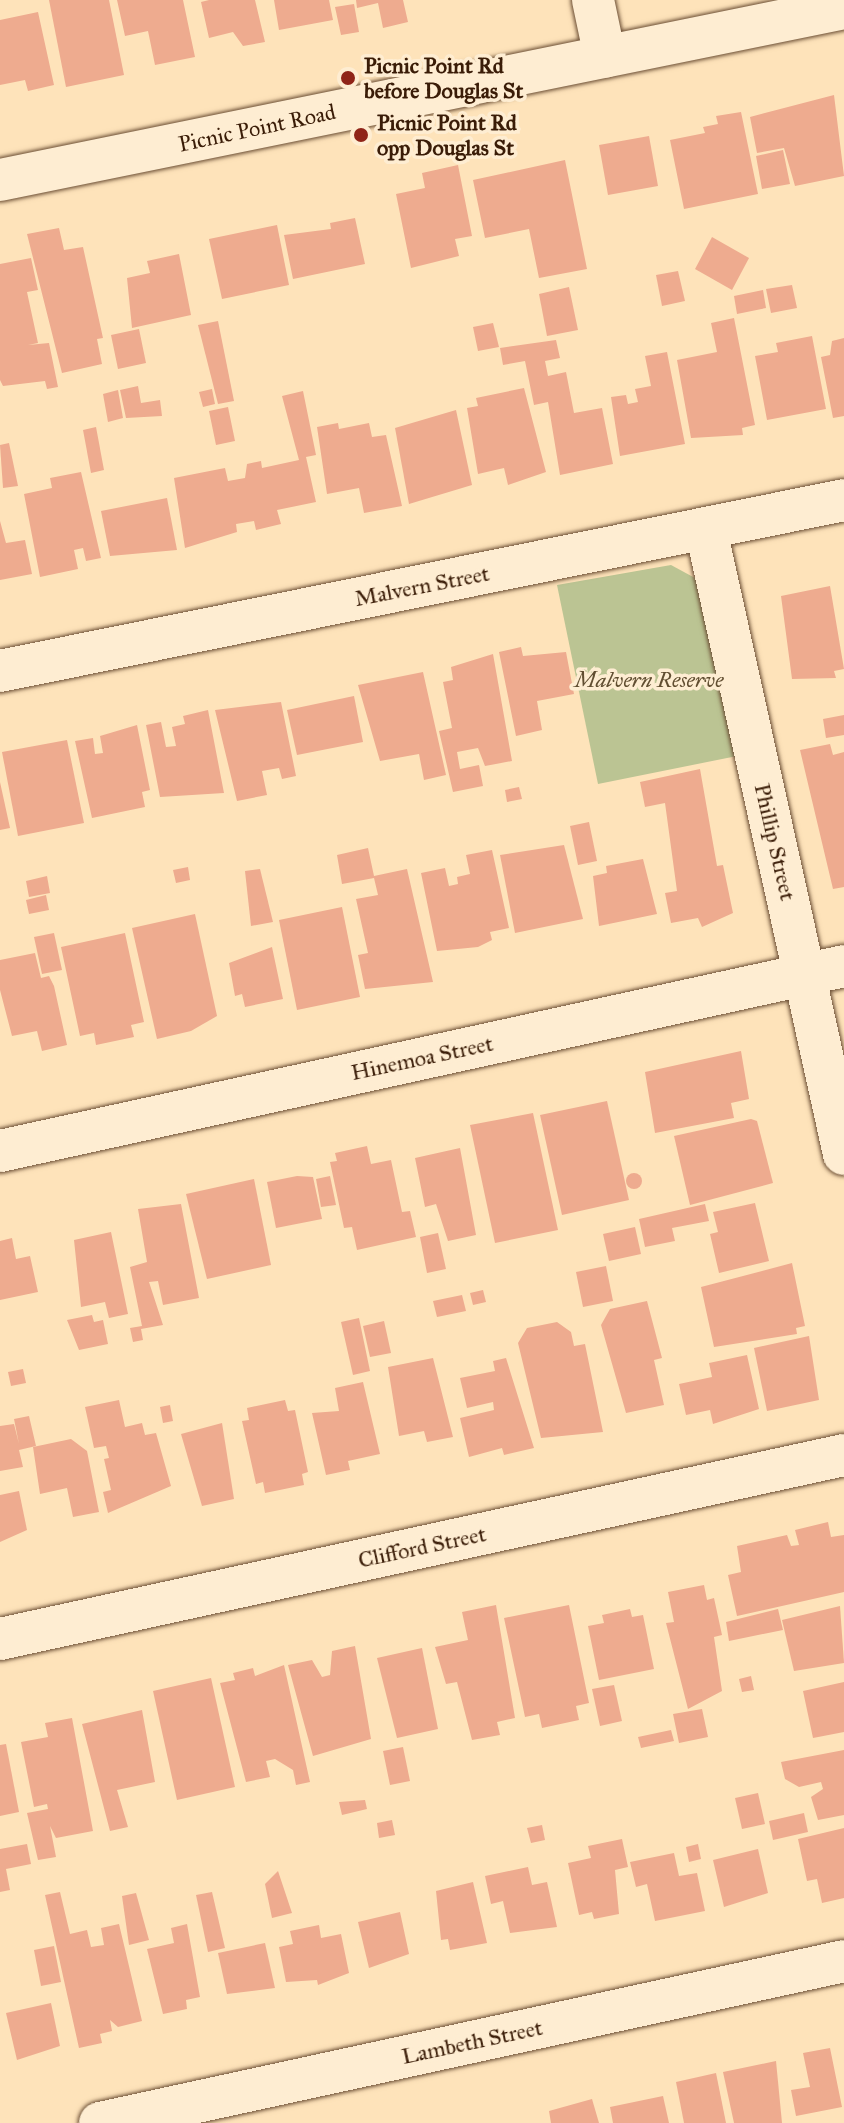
<!DOCTYPE html>
<style>
body{margin:0}
#map{position:relative;width:844px;height:2123px;overflow:hidden;background:#fee3ba;font-family:"IM FELL Great Primer",serif}
div>[style]{position:absolute}
.green>*{inset:0;background:#bbc493}
.building>*{inset:0;background:#eeab8f}
.round{border-radius:50%}
.roads{filter:drop-shadow(0 0 2px #6b4e34) drop-shadow(0 0 2px #6b4e34)}
.minor>*{height:42px;margin:-21px;padding:0 21px;transform-origin:21px;border-radius:21px;background:#feedd2}
.dots>*{width:22px;height:22px;translate:-50% -50%;box-sizing:border-box;border:4px solid #feedd2;border-radius:50%}
span{translate:-50% -50%;white-space:nowrap;text-align:center;line-height:1.15;-webkit-text-stroke:7px #feedd2;paint-order:stroke}
.poi-label{font-size:22px;color:#3a1c07;font-weight:700}
.left{translate:0 -50%;text-align:left}
.street-label{font-size:22px;color:#3a1c07}
.park-label{font-size:22px;color:#614e31;font-style:italic}
</style>
<div id="map">
<div class="green">
<div style="clip-path:polygon(671px 565px,695px 578px,737px 756px,598px 784px,557px 585px)"></div>
</div>
<div class="building">
<div style="clip-path:polygon(49px 0,109px 0,124px 75px,66px 87px)"></div>
<div style="clip-path:polygon(117px 0,183px 0,195px 57px,155px 65px,148px 31px,125px 36px)"></div>
<div style="clip-path:polygon(209px 0,255px 0,265px 42px,243px 46px,233px 32px,209px 38px,201px 2px)"></div>
<div style="clip-path:polygon(274px 0,329px 0,333px 20px,279px 30px)"></div>
<div style="clip-path:polygon(356px 0,403px 0,408px 22px,383px 28px,378px 3px,357px 8px)"></div>
<div style="clip-path:polygon(354px 4px,359px 32px,341px 35px,335px 7px)"></div>
<div style="clip-path:polygon(38px 12px,54px 85px,28px 91px,25px 80px,0 85px,0 20px)"></div>
<div style="clip-path:polygon(834px 95px,844px 176px,795px 186px,784px 148px,757px 153px,750px 117px)"></div>
<div style="clip-path:polygon(741px 112px,758px 194px,684px 209px,670px 140px,705px 133px,703px 127px,718px 124px,716px 116px)"></div>
<div style="clip-path:polygon(649px 136px,658px 186px,608px 195px,599px 145px)"></div>
<div style="clip-path:polygon(783px 150px,790px 184px,762px 189px,756px 156px)"></div>
<div style="clip-path:polygon(565px 160px,587px 269px,539px 278px,529px 229px,485px 238px,473px 180px)"></div>
<div style="clip-path:polygon(458px 165px,472px 236px,455px 239px,459px 256px,411px 268px,396px 194px,425px 188px,422px 173px)"></div>
<div style="clip-path:polygon(355px 218px,365px 264px,293px 279px,284px 235px,331px 229px,330px 223px)"></div>
<div style="clip-path:polygon(277px 225px,289px 285px,222px 299px,209px 239px)"></div>
<div style="clip-path:polygon(59px 228px,64px 250px,83px 247px,103px 338px,97px 339px,102px 364px,62px 373px,27px 234px)"></div>
<div style="clip-path:polygon(712px 237px,749px 258px,732px 290px,695px 269px)"></div>
<div style="clip-path:polygon(179px 254px,191px 315px,132px 328px,127px 278px,150px 273px,147px 261px)"></div>
<div style="clip-path:polygon(31px 258px,38px 290px,27px 292px,38px 343px,28px 345px,49px 343px,58px 387px,47px 389px,45px 381px,3px 386px,0 380px,0 264px)"></div>
<div style="clip-path:polygon(678px 271px,685px 301px,662px 306px,656px 275px)"></div>
<div style="clip-path:polygon(792px 285px,797px 308px,771px 313px,766px 289px)"></div>
<div style="clip-path:polygon(569px 287px,578px 330px,547px 336px,539px 294px)"></div>
<div style="clip-path:polygon(763px 290px,766px 308px,737px 314px,734px 296px)"></div>
<div style="clip-path:polygon(734px 318px,755px 425px,742px 428px,743px 435px,691px 438px,677px 360px,717px 352px,711px 323px)"></div>
<div style="clip-path:polygon(218px 321px,234px 401px,218px 404px,198px 325px)"></div>
<div style="clip-path:polygon(493px 323px,499px 347px,478px 351px,473px 327px)"></div>
<div style="clip-path:polygon(139px 329px,146px 363px,118px 369px,111px 335px)"></div>
<div style="clip-path:polygon(812px 336px,826px 409px,767px 420px,755px 356px,778px 352px,776px 343px)"></div>
<div style="clip-path:polygon(844px 338px,844px 416px,833px 418px,821px 357px,830px 355px,832px 341px)"></div>
<div style="clip-path:polygon(556px 340px,560px 358px,545px 361px,548px 376px,566px 372px,574px 413px,602px 408px,613px 464px,560px 475px,548px 402px,534px 405px,525px 361px,503px 365px,500px 348px)"></div>
<div style="clip-path:polygon(667px 352px,685px 444px,620px 456px,611px 397px,626px 395px,628px 404px,638px 402px,635px 389px,651px 386px,645px 356px)"></div>
<div style="clip-path:polygon(138px 386px,141px 403px,160px 400px,162px 416px,126px 418px,120px 390px)"></div>
<div style="clip-path:polygon(524px 388px,546px 472px,508px 485px,504px 468px,478px 474px,467px 408px,478px 406px,476px 398px)"></div>
<div style="clip-path:polygon(212px 389px,215px 404px,203px 407px,199px 392px)"></div>
<div style="clip-path:polygon(118px 390px,123px 418px,108px 422px,103px 394px)"></div>
<div style="clip-path:polygon(303px 391px,316px 455px,306px 457px,316px 502px,277px 510px,281px 524px,256px 530px,254px 521px,236px 524px,237px 532px,185px 548px,174px 478px,225px 468px,228px 481px,245px 478px,247px 464px,261px 461px,262px 468px,299px 460px,282px 396px)"></div>
<div style="clip-path:polygon(228px 407px,235px 441px,216px 445px,209px 411px)"></div>
<div style="clip-path:polygon(456px 410px,472px 485px,409px 504px,395px 428px)"></div>
<div style="clip-path:polygon(338px 423px,339px 429px,369px 423px,372px 437px,386px 435px,402px 506px,364px 513px,359px 488px,327px 494px,317px 427px)"></div>
<div style="clip-path:polygon(96px 427px,104px 470px,91px 473px,83px 430px)"></div>
<div style="clip-path:polygon(9px 443px,18px 486px,3px 488px,0 445px)"></div>
<div style="clip-path:polygon(81px 472px,101px 558px,86px 561px,83px 548px,74px 550px,78px 569px,40px 577px,24px 494px,52px 488px,50px 478px)"></div>
<div style="clip-path:polygon(167px 498px,177px 550px,110px 556px,101px 511px)"></div>
<div style="clip-path:polygon(0 521px,6px 543px,25px 540px,32px 574px,0 580px)"></div>
<div style="clip-path:polygon(830px 586px,844px 669px,834px 671px,836px 678px,792px 679px,781px 596px)"></div>
<div style="clip-path:polygon(521px 647px,523px 656px,566px 652px,574px 694px,537px 701px,542px 730px,516px 736px,499px 652px)"></div>
<div style="clip-path:polygon(493px 654px,512px 761px,485px 766px,478px 748px,457px 752px,460px 769px,479px 765px,483px 786px,453px 792px,439px 731px,452px 728px,443px 682px,453px 680px,451px 667px)"></div>
<div style="clip-path:polygon(423px 672px,446px 775px,424px 780px,419px 754px,380px 761px,358px 685px)"></div>
<div style="clip-path:polygon(354px 696px,363px 742px,297px 755px,287px 710px)"></div>
<div style="clip-path:polygon(281px 702px,296px 776px,282px 779px,279px 768px,262px 771px,267px 795px,237px 801px,215px 710px)"></div>
<div style="clip-path:polygon(208px 710px,224px 793px,160px 797px,146px 725px,161px 722px,166px 747px,176px 746px,172px 727px,185px 724px,183px 716px)"></div>
<div style="clip-path:polygon(844px 715px,844px 735px,826px 738px,823px 719px)"></div>
<div style="clip-path:polygon(137px 725px,150px 790px,142px 792px,145px 807px,92px 818px,75px 741px,93px 738px,95px 754px,103px 753px,100px 736px)"></div>
<div style="clip-path:polygon(67px 740px,84px 823px,18px 836px,2px 752px)"></div>
<div style="clip-path:polygon(830px 744px,833px 755px,844px 752px,844px 887px,833px 889px,800px 750px)"></div>
<div style="clip-path:polygon(700px 769px,717px 866px,723px 865px,733px 913px,702px 927px,698px 918px,671px 923px,665px 893px,677px 891px,665px 803px,645px 807px,640px 782px)"></div>
<div style="clip-path:polygon(0 782px,10px 828px,0 830px)"></div>
<div style="clip-path:polygon(519px 787px,522px 799px,507px 802px,505px 790px)"></div>
<div style="clip-path:polygon(589px 822px,597px 861px,578px 865px,570px 826px)"></div>
<div style="clip-path:polygon(564px 845px,583px 919px,515px 933px,500px 855px)"></div>
<div style="clip-path:polygon(368px 848px,374px 876px,407px 869px,433px 982px,365px 989px,358px 955px,368px 953px,356px 899px,378px 895px,374px 878px,342px 884px,337px 855px)"></div>
<div style="clip-path:polygon(492px 850px,509px 928px,490px 932px,492px 940px,478px 947px,437px 951px,421px 873px,445px 868px,449px 886px,458px 884px,457px 877px,470px 874px,466px 855px)"></div>
<div style="clip-path:polygon(643px 859px,657px 914px,599px 926px,593px 876px,607px 873px,606px 866px)"></div>
<div style="clip-path:polygon(188px 867px,190px 880px,176px 883px,173px 870px)"></div>
<div style="clip-path:polygon(260px 869px,273px 922px,251px 926px,245px 871px)"></div>
<div style="clip-path:polygon(47px 876px,50px 893px,29px 897px,26px 881px)"></div>
<div style="clip-path:polygon(46px 895px,49px 910px,29px 914px,26px 900px)"></div>
<div style="clip-path:polygon(342px 907px,360px 997px,297px 1010px,279px 920px)"></div>
<div style="clip-path:polygon(195px 914px,217px 1016px,191px 1031px,157px 1039px,132px 928px)"></div>
<div style="clip-path:polygon(54px 933px,62px 970px,42px 974px,34px 937px)"></div>
<div style="clip-path:polygon(125px 933px,144px 1022px,131px 1025px,134px 1037px,96px 1045px,94px 1033px,80px 1036px,61px 947px)"></div>
<div style="clip-path:polygon(272px 947px,283px 999px,245px 1007px,242px 994px,235px 996px,229px 963px)"></div>
<div style="clip-path:polygon(35px 953px,41px 978px,49px 976px,54px 986px,67px 1045px,42px 1051px,37px 1031px,12px 1036px,0 990px,0 960px)"></div>
<div style="clip-path:polygon(741px 1051px,749px 1099px,731px 1103px,734px 1118px,655px 1133px,645px 1072px)"></div>
<div style="clip-path:polygon(607px 1101px,629px 1200px,562px 1215px,540px 1115px)"></div>
<div style="clip-path:polygon(533px 1113px,558px 1230px,495px 1243px,470px 1125px)"></div>
<div style="clip-path:polygon(751px 1119px,757px 1121px,773px 1183px,690px 1205px,674px 1136px)"></div>
<div style="clip-path:polygon(367px 1146px,371px 1164px,391px 1160px,402px 1212px,410px 1211px,416px 1237px,357px 1250px,352px 1227px,344px 1228px,330px 1162px,337px 1161px,335px 1153px)"></div>
<div style="clip-path:polygon(460px 1148px,476px 1235px,448px 1241px,436px 1204px,425px 1207px,415px 1158px)"></div>
<div class="round" style="left:626px;top:1173px;width:16px;height:16px"></div>
<div style="clip-path:polygon(297px 1176px,313px 1177px,322px 1219px,276px 1228px,267px 1182px)"></div>
<div style="clip-path:polygon(330px 1176px,336px 1205px,321px 1207px,316px 1179px)"></div>
<div style="clip-path:polygon(254px 1179px,271px 1265px,207px 1279px,186px 1194px)"></div>
<div style="clip-path:polygon(755px 1203px,769px 1261px,719px 1273px,710px 1234px,718px 1232px,713px 1212px)"></div>
<div style="clip-path:polygon(181px 1204px,199px 1298px,163px 1305px,158px 1281px,149px 1282px,163px 1325px,141px 1329px,143px 1340px,133px 1342px,130px 1328px,142px 1326px,130px 1267px,147px 1262px,138px 1209px)"></div>
<div style="clip-path:polygon(705px 1204px,709px 1221px,672px 1228px,675px 1241px,645px 1247px,639px 1219px)"></div>
<div style="clip-path:polygon(635px 1227px,641px 1254px,609px 1261px,603px 1234px)"></div>
<div style="clip-path:polygon(111px 1232px,128px 1314px,109px 1318px,105px 1302px,81px 1307px,74px 1240px)"></div>
<div style="clip-path:polygon(438px 1233px,446px 1269px,427px 1273px,420px 1237px)"></div>
<div style="clip-path:polygon(12px 1238px,16px 1259px,30px 1256px,38px 1292px,0 1300px,0 1241px)"></div>
<div style="clip-path:polygon(792px 1263px,805px 1326px,796px 1328px,797px 1334px,714px 1347px,701px 1287px)"></div>
<div style="clip-path:polygon(606px 1266px,613px 1301px,583px 1307px,576px 1272px)"></div>
<div style="clip-path:polygon(483px 1290px,486px 1302px,473px 1305px,470px 1293px)"></div>
<div style="clip-path:polygon(462px 1295px,466px 1311px,437px 1317px,433px 1301px)"></div>
<div style="clip-path:polygon(647px 1301px,662px 1358px,654px 1360px,664px 1405px,626px 1413px,601px 1325px,610px 1309px)"></div>
<div style="clip-path:polygon(92px 1315px,94px 1322px,103px 1320px,108px 1344px,79px 1350px,67px 1320px)"></div>
<div style="clip-path:polygon(359px 1318px,370px 1371px,353px 1375px,341px 1322px)"></div>
<div style="clip-path:polygon(384px 1321px,391px 1353px,370px 1357px,363px 1326px)"></div>
<div style="clip-path:polygon(557px 1322px,571px 1332px,574px 1346px,585px 1344px,603px 1432px,541px 1438px,518px 1343px,527px 1328px)"></div>
<div style="clip-path:polygon(809px 1336px,819px 1400px,767px 1411px,754px 1348px)"></div>
<div style="clip-path:polygon(747px 1355px,759px 1409px,713px 1424px,710px 1410px,686px 1415px,679px 1384px,712px 1377px,709px 1363px)"></div>
<div style="clip-path:polygon(433px 1358px,453px 1437px,427px 1442px,424px 1431px,399px 1436px,388px 1367px)"></div>
<div style="clip-path:polygon(506px 1358px,534px 1448px,504px 1455px,502px 1448px,469px 1457px,460px 1418px,494px 1410px,493px 1402px,467px 1408px,460px 1378px,495px 1371px,493px 1361px)"></div>
<div style="clip-path:polygon(23px 1369px,26px 1383px,11px 1386px,8px 1372px)"></div>
<div style="clip-path:polygon(363px 1382px,380px 1454px,348px 1461px,350px 1470px,326px 1475px,312px 1413px,339px 1411px,335px 1388px)"></div>
<div style="clip-path:polygon(119px 1400px,125px 1427px,142px 1423px,145px 1435px,156px 1433px,171px 1486px,108px 1513px,103px 1492px,111px 1490px,104px 1459px,109px 1458px,106px 1446px,94px 1448px,85px 1407px)"></div>
<div style="clip-path:polygon(285px 1400px,288px 1411px,295px 1410px,308px 1472px,302px 1474px,304px 1485px,265px 1493px,263px 1482px,256px 1484px,242px 1421px,249px 1420px,247px 1408px)"></div>
<div style="clip-path:polygon(170px 1405px,173px 1421px,163px 1423px,160px 1407px)"></div>
<div style="clip-path:polygon(29px 1416px,36px 1446px,19px 1450px,23px 1467px,0 1471px,0 1426px,14px 1424px,19px 1444px,14px 1419px)"></div>
<div style="clip-path:polygon(222px 1423px,234px 1499px,202px 1506px,181px 1434px)"></div>
<div style="clip-path:polygon(71px 1439px,87px 1451px,99px 1512px,73px 1517px,67px 1488px,40px 1494px,33px 1447px)"></div>
<div style="clip-path:polygon(19px 1491px,27px 1530px,0 1542px,0 1495px)"></div>
<div style="clip-path:polygon(828px 1522px,831px 1537px,844px 1535px,844px 1592px,737px 1616px,728px 1575px,741px 1572px,737px 1546px,787px 1535px,791px 1546px,799px 1545px,795px 1530px)"></div>
<div style="clip-path:polygon(704px 1585px,707px 1600px,714px 1598px,722px 1635px,714px 1637px,722px 1691px,688px 1709px,666px 1623px,674px 1622px,668px 1592px)"></div>
<div style="clip-path:polygon(496px 1605px,515px 1718px,497px 1722px,500px 1735px,472px 1740px,457px 1682px,446px 1684px,435px 1647px,468px 1640px,462px 1612px)"></div>
<div style="clip-path:polygon(569px 1605px,589px 1703px,576px 1706px,579px 1720px,542px 1728px,539px 1714px,525px 1717px,504px 1618px)"></div>
<div style="clip-path:polygon(840px 1606px,844px 1663px,794px 1671px,782px 1620px)"></div>
<div style="clip-path:polygon(630px 1609px,632px 1617px,643px 1615px,654px 1669px,599px 1680px,588px 1626px,604px 1623px,602px 1615px)"></div>
<div style="clip-path:polygon(778px 1609px,783px 1630px,729px 1641px,726px 1622px)"></div>
<div style="clip-path:polygon(355px 1646px,371px 1739px,313px 1756px,288px 1665px,312px 1660px,322px 1677px,330px 1675px,332px 1651px)"></div>
<div style="clip-path:polygon(422px 1648px,438px 1729px,397px 1738px,377px 1658px)"></div>
<div style="clip-path:polygon(284px 1665px,310px 1782px,296px 1785px,293px 1770px,275px 1759px,266px 1761px,270px 1777px,246px 1782px,220px 1683px,235px 1680px,233px 1673px,253px 1668px,255px 1676px)"></div>
<div style="clip-path:polygon(751px 1676px,754px 1690px,742px 1692px,739px 1679px)"></div>
<div style="clip-path:polygon(211px 1678px,235px 1787px,177px 1800px,153px 1691px)"></div>
<div style="clip-path:polygon(844px 1682px,844px 1732px,813px 1738px,803px 1691px)"></div>
<div style="clip-path:polygon(614px 1685px,622px 1721px,600px 1726px,592px 1689px)"></div>
<div style="clip-path:polygon(702px 1709px,708px 1737px,679px 1743px,673px 1714px)"></div>
<div style="clip-path:polygon(142px 1710px,155px 1782px,117px 1790px,128px 1827px,110px 1831px,82px 1724px)"></div>
<div style="clip-path:polygon(72px 1718px,93px 1831px,56px 1838px,50px 1826px,56px 1857px,38px 1860px,27px 1813px,48px 1809px,47px 1804px,34px 1807px,21px 1742px,48px 1737px,45px 1723px)"></div>
<div style="clip-path:polygon(671px 1730px,674px 1741px,641px 1748px,638px 1737px)"></div>
<div style="clip-path:polygon(6px 1744px,19px 1812px,0 1816px,0 1745px)"></div>
<div style="clip-path:polygon(403px 1747px,410px 1781px,390px 1785px,383px 1751px)"></div>
<div style="clip-path:polygon(844px 1750px,844px 1815px,818px 1820px,811px 1797px,823px 1789px,821px 1782px,799px 1787px,785px 1779px,781px 1762px)"></div>
<div style="clip-path:polygon(758px 1793px,765px 1824px,742px 1829px,735px 1798px)"></div>
<div style="clip-path:polygon(365px 1800px,367px 1809px,342px 1815px,339px 1802px)"></div>
<div style="clip-path:polygon(804px 1813px,808px 1832px,773px 1840px,769px 1821px)"></div>
<div style="clip-path:polygon(392px 1820px,395px 1835px,379px 1838px,377px 1823px)"></div>
<div style="clip-path:polygon(542px 1825px,545px 1840px,531px 1843px,527px 1828px)"></div>
<div style="clip-path:polygon(844px 1828px,844px 1898px,822px 1903px,817px 1879px,807px 1881px,798px 1839px)"></div>
<div style="clip-path:polygon(622px 1839px,628px 1867px,615px 1870px,619px 1914px,594px 1919px,592px 1912px,579px 1915px,568px 1863px,591px 1858px,588px 1846px)"></div>
<div style="clip-path:polygon(27px 1844px,31px 1864px,6px 1869px,10px 1890px,0 1892px,0 1849px)"></div>
<div style="clip-path:polygon(698px 1844px,701px 1859px,689px 1862px,686px 1847px)"></div>
<div style="clip-path:polygon(758px 1849px,768px 1893px,724px 1907px,713px 1860px)"></div>
<div style="clip-path:polygon(674px 1853px,679px 1876px,697px 1873px,705px 1911px,655px 1921px,647px 1884px,636px 1887px,630px 1862px)"></div>
<div style="clip-path:polygon(528px 1867px,532px 1885px,547px 1882px,557px 1927px,510px 1933px,503px 1901px,491px 1904px,485px 1876px)"></div>
<div style="clip-path:polygon(278px 1871px,292px 1913px,272px 1918px,265px 1884px)"></div>
<div style="clip-path:polygon(473px 1882px,487px 1943px,450px 1950px,448px 1939px,441px 1940px,436px 1891px)"></div>
<div style="clip-path:polygon(60px 1892px,70px 1934px,87px 1930px,91px 1947px,104px 1945px,101px 1928px,119px 1924px,142px 2021px,118px 2027px,110px 2020px,112px 2031px,100px 2034px,102px 2043px,79px 2048px,45px 1895px)"></div>
<div style="clip-path:polygon(212px 1892px,225px 1948px,208px 1952px,196px 1895px)"></div>
<div style="clip-path:polygon(136px 1893px,149px 1940px,129px 1945px,122px 1896px)"></div>
<div style="clip-path:polygon(400px 1912px,409px 1954px,369px 1968px,358px 1922px)"></div>
<div style="clip-path:polygon(187px 1924px,200px 1997px,186px 2000px,187px 2009px,163px 2014px,147px 1949px,174px 1943px,171px 1928px)"></div>
<div style="clip-path:polygon(319px 1925px,321px 1938px,341px 1934px,349px 1973px,318px 1985px,317px 1980px,286px 1982px,279px 1947px,293px 1944px,290px 1931px)"></div>
<div style="clip-path:polygon(265px 1943px,275px 1988px,227px 1994px,218px 1953px)"></div>
<div style="clip-path:polygon(54px 1946px,61px 1982px,41px 1986px,34px 1950px)"></div>
<div style="clip-path:polygon(51px 2003px,60px 2046px,17px 2060px,6px 2013px)"></div>
<div style="clip-path:polygon(830px 2048px,842px 2107px,796px 2116px,791px 2090px,810px 2087px,803px 2053px)"></div>
<div style="clip-path:polygon(776px 2061px,782px 2123px,734px 2123px,723px 2072px)"></div>
<div style="clip-path:polygon(716px 2073px,726px 2123px,684px 2123px,676px 2082px)"></div>
<div style="clip-path:polygon(663px 2096px,669px 2123px,613px 2123px,610px 2107px)"></div>
<div style="clip-path:polygon(592px 2099px,599px 2123px,551px 2123px,549px 2111px)"></div>
</div>
<div class="roads">
<div class="minor">
<div style="left:593px;top:0;width:58px;rotate:78.1deg"></div>
<div style="left:0;top:180px;width:861px;rotate:-11.52deg"></div>
<div style="left:706px;top:530px;width:639px;rotate:77.53deg"></div>
<div style="left:0;top:671px;width:861px;rotate:-11.45deg"></div>
<div style="left:0;top:1151px;width:864px;rotate:-12.36deg"></div>
<div style="left:0;top:1639px;width:864px;rotate:-12.3deg"></div>
<div style="left:100px;top:2123px;width:761px;rotate:-12.28deg"></div>
</div>
</div>
<div class="dots">
<div style="left:348px;top:78px;background:#8f2418"></div>
<div style="left:361px;top:135px;background:#8f2418"></div>
</div>
<div class="poi-label">
<span class="left" style="left:364px;top:78px">Picnic Point Rd<br>before Douglas St</span>
<span class="left" style="left:377px;top:135px">Picnic Point Rd<br>opp Douglas St</span>
</div>
<div class="street-label">
<span style="left:257px;top:128px;rotate:-12deg">Picnic Point Road</span>
<span style="left:422px;top:586px;rotate:-11deg">Malvern Street</span>
<span style="left:775px;top:842px;rotate:77deg">Phillip Street</span>
<span style="left:422px;top:1058px;rotate:-12deg">Hinemoa Street</span>
<span style="left:422px;top:1547px;rotate:-12deg">Clifford Street</span>
<span style="left:472px;top:2042px;rotate:-12deg">Lambeth Street</span>
</div>
<div class="park-label">
<span style="left:649px;top:680px">Malvern Reserve</span>
</div>
</div>
